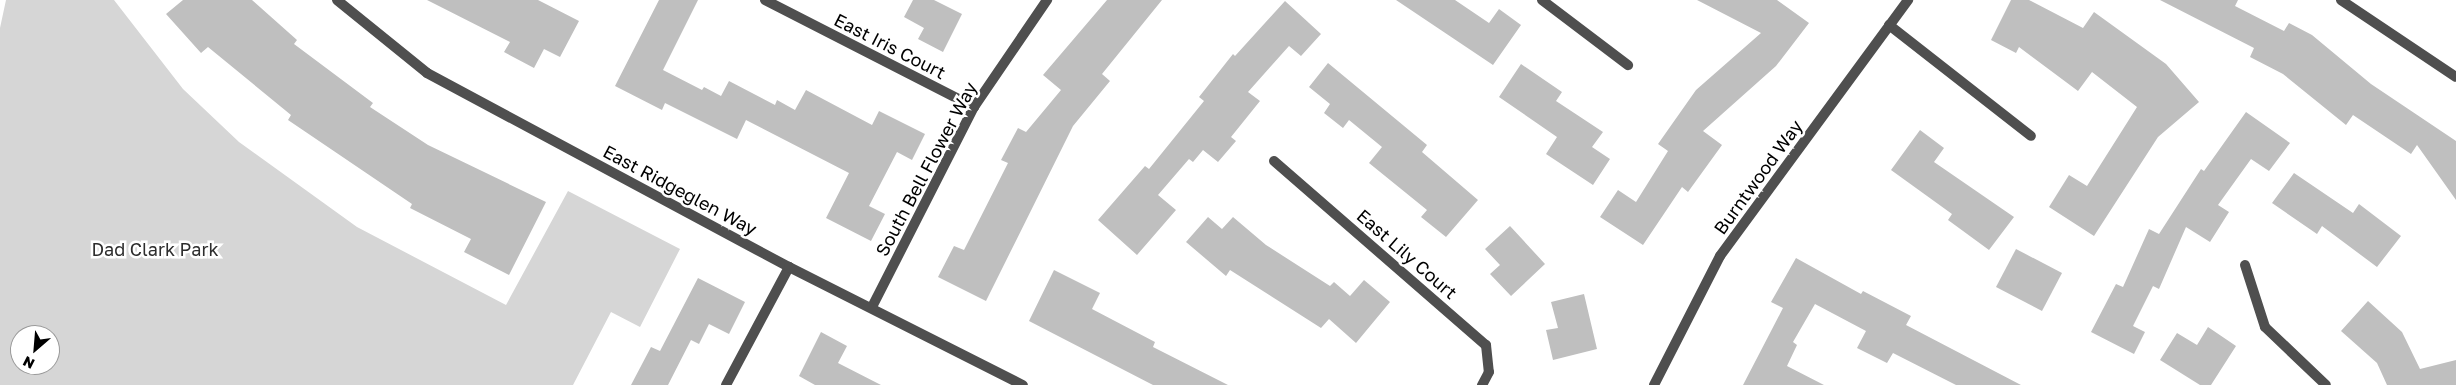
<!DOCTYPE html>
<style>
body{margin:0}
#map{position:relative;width:2456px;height:385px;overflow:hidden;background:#fff;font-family:"Golos Text",sans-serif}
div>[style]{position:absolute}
.green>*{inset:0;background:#d6d6d6}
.building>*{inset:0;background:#bfbfbf}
.minor>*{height:10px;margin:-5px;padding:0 5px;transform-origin:5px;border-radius:5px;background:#4f4f4f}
.tertiary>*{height:10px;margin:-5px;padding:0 5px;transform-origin:5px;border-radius:5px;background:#4f4f4f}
span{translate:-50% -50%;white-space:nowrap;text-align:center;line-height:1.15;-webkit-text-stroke:5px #fff;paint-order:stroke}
.street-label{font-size:18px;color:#000}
.park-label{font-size:18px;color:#2d2d2d}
.north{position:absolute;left:10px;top:325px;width:50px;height:50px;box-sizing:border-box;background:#fff;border:1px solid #999;border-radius:50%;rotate:207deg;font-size:14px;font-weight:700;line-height:20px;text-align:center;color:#000}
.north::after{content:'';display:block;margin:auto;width:18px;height:22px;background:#000;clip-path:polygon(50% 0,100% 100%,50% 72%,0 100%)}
</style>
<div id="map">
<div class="green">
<div style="clip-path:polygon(evenodd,6px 0,114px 0,183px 89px,239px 142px,357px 227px,506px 305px,568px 191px,680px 249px,640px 327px,611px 312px,573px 385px,0 385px,0 28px,6px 0,20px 335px,50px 335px,50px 365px,20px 365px,20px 335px)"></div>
</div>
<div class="building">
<div style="clip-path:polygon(183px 0,252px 0,297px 40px,294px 44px,373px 103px,370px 107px,428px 145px,546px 202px,509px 275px,464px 252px,471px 239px,410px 208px,412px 204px,288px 120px,291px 115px,208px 47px,201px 53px,166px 14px)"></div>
<div style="clip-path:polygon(427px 0,538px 0,579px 21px,560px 57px,544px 49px,534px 68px,504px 52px,510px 42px)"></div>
<div style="clip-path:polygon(659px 0,698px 0,663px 70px,702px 90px,704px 87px,721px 96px,729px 81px,775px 105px,777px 100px,795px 110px,806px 90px,872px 125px,879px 111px,925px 134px,912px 160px,897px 152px,869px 206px,885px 214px,871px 241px,826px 218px,849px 173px,746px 120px,737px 139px,665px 103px,662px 110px,615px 86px)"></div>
<div style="clip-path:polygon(913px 0,934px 0,962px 14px,943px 52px,918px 39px,924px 28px,904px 17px)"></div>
<div style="clip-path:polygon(1107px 0,1162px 0,1102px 74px,1110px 81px,1073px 126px,986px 301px,938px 277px,954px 246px,964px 250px,1008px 163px,1001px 160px,1018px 128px,1026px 132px,1061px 90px,1043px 75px)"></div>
<div style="clip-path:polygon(1396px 0,1455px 0,1489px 23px,1499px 9px,1521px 25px,1493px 65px)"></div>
<div style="clip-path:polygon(1697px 0,1777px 0,1809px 23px,1776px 66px,1703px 131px,1722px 145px,1688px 192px,1682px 187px,1643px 245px,1600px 217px,1618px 190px,1636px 202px,1668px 151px,1658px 144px,1696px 90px,1761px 33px)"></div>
<div style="clip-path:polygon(2011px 0,2029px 0,2083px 28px,2094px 12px,2166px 64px,2199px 102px,2158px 137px,2094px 236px,2049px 207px,2069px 175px,2087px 186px,2137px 107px,2092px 72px,2078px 91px,2019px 47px,2016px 53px,1991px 40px)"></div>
<div style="clip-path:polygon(2160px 0,2238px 0,2235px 6px,2284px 31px,2289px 23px,2312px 35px,2371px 84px,2456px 141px,2456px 200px,2417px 145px,2411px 154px,2353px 115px,2346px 125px,2283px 74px,2250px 57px,2254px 48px)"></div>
<div style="clip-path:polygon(1285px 1px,1321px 34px,1301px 56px,1289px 46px,1248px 92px,1260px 101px,1231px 137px,1236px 141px,1218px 162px,1203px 150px,1193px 162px,1189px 159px,1158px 195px,1176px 210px,1137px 255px,1098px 220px,1145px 166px,1149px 169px,1204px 101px,1199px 97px,1233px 54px,1235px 56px)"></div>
<div style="clip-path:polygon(1328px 63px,1427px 145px,1422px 152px,1478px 200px,1446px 237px,1421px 217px,1427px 210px,1369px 163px,1382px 147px,1349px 120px,1343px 128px,1324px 113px,1330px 104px,1309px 87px)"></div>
<div style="clip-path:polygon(1521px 64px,1562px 92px,1556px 101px,1603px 132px,1592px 147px,1610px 159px,1593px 185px,1546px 154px,1557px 137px,1499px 97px)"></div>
<div style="clip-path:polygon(2246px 112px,2290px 143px,2269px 171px,2251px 159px,2218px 205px,2229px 212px,2210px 242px,2186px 227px,2159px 289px,2153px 286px,2133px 326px,2145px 332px,2134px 354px,2091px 332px,2116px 284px,2123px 287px,2149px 229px,2159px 234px,2201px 169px,2204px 171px)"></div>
<div style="clip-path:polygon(1920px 130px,1944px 148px,1934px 162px,2014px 217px,1989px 250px,1948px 220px,1952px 214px,1891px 170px)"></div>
<div style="clip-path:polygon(2294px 173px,2353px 213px,2359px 204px,2401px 236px,2377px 267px,2322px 226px,2317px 234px,2272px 203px)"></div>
<div style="clip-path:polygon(1208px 217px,1222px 229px,1233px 217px,1266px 245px,1330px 286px,1334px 282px,1350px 296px,1364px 280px,1390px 302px,1356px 343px,1329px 319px,1321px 328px,1230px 270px,1226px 276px,1186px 242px)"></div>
<div style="clip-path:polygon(1510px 226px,1545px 264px,1511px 296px,1490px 274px,1500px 265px,1485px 249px)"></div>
<div style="clip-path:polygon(2016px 249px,2062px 273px,2042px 311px,1996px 287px)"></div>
<div style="clip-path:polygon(1796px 258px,1861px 294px,1863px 291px,1911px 316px,1906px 325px,2021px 385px,1956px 385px,1893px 353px,1887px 363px,1857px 348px,1866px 331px,1815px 304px,1793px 342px,1797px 345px,1787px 366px,1824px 385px,1743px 385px,1783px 308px,1771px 302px)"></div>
<div style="clip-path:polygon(1054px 270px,1100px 293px,1092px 309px,1155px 342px,1153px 347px,1228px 385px,1153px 385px,1029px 321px)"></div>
<div style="clip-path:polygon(698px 278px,745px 302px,729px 334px,709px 324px,699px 344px,691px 340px,668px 385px,631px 385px,651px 347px,660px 351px)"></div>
<div style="clip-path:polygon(1584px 294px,1597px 349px,1553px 360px,1546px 330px,1558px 328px,1551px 302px)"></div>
<div style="clip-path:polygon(2368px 301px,2402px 332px,2420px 369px,2456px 360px,2456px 385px,2387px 385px,2377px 363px,2341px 331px)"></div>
<div style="clip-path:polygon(2208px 327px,2236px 346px,2211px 385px,2200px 385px,2160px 360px,2177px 333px,2197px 345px)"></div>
<div style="clip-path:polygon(821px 332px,847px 346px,838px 363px,881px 385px,815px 385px,799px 376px)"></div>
</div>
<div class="minor">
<div style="left:765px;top:0;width:235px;rotate:27.1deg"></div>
<div style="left:1542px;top:0;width:108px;rotate:37.1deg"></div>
<div style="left:2341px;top:0;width:138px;rotate:33.8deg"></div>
<div style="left:1889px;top:25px;width:180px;rotate:38deg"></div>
<div style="left:1274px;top:161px;width:281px;rotate:41deg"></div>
<div style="left:1486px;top:345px;width:27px;rotate:84deg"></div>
<div style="left:1489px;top:372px;width:15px;rotate:118deg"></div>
<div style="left:2245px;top:265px;width:65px;rotate:72.1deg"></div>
<div style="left:2265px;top:327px;width:84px;rotate:43.6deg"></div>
<div style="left:872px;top:307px;width:225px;rotate:-63deg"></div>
<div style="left:974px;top:107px;width:130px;rotate:-55.7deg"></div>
<div style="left:726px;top:385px;width:134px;rotate:-61.9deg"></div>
</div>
<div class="tertiary">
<div style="left:337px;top:0;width:116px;rotate:39deg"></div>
<div style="left:427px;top:73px;width:411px;rotate:28.2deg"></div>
<div style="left:789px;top:267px;width:262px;rotate:26.8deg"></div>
<div style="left:1654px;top:385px;width:145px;rotate:-62.9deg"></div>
<div style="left:1720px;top:256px;width:318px;rotate:-53.7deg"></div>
</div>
<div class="street-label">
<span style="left:890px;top:46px;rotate:27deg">East Iris Court</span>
<span style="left:926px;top:169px;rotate:-62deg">South Bell Flower Way</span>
<span style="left:1758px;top:177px;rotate:-54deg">Burntwood Way</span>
<span style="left:680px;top:190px;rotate:28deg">East Ridgeglen Way</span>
<span style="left:1407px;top:254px;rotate:41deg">East Lily Court</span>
</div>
<div class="park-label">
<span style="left:155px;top:249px">Dad Clark Park</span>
</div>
<div class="north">N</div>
</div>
